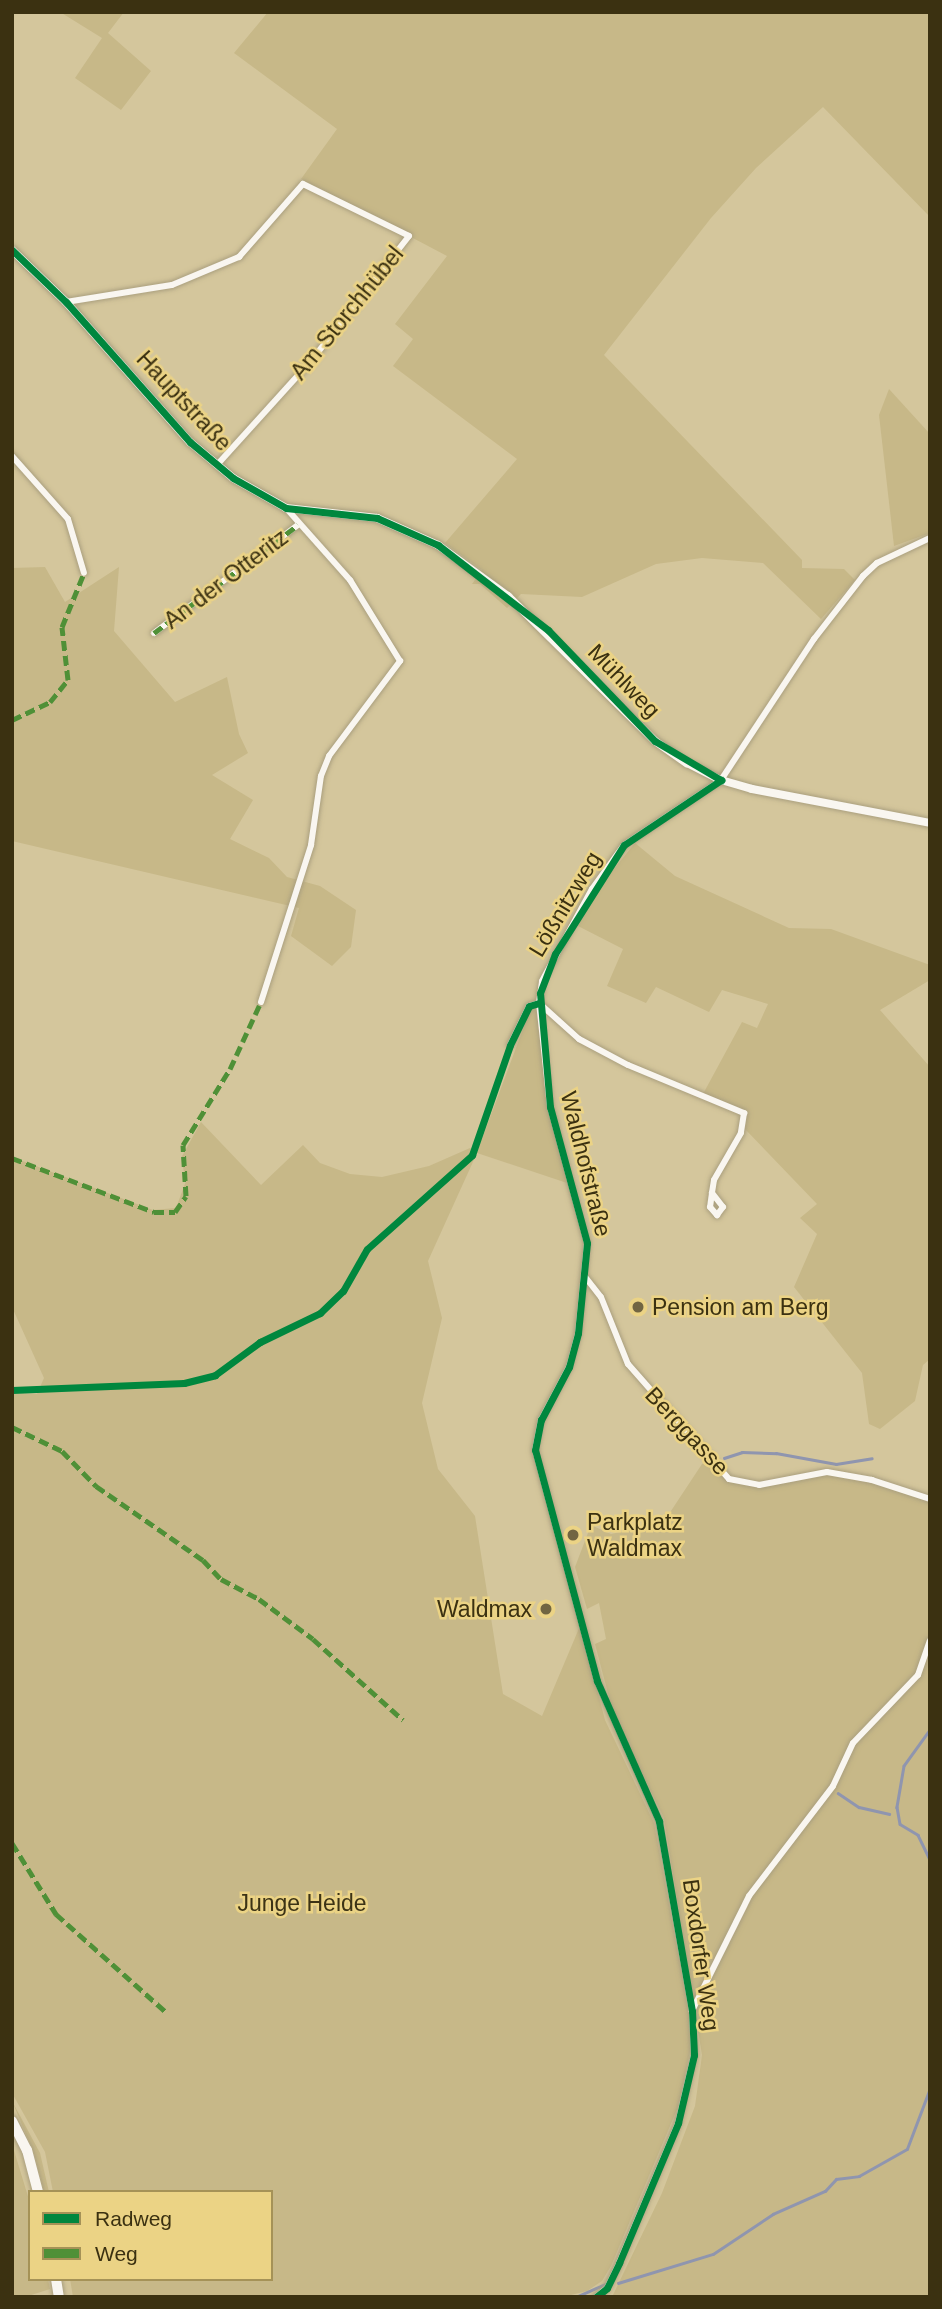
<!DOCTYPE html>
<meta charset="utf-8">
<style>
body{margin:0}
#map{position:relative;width:942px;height:2309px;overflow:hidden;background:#d4c69c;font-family:Arial,sans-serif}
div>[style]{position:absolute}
.green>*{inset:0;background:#c7b888}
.stream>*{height:2.5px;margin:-1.25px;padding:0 1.25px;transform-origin:1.25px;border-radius:1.25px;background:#8f95af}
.roads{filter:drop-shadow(0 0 2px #aa9f7e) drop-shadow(0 0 2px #aa9f7e)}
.minor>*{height:6px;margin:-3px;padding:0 3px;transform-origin:3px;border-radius:3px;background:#f9f6f0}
.tertiary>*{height:8px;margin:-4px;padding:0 4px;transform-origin:4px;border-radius:4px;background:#f9f6f0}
.secondary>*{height:10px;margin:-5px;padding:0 5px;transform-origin:5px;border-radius:5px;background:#f9f6f0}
.quiet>*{height:5px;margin-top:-2.5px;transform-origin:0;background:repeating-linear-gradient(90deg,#4f9037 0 10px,transparent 0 15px)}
.cycleway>*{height:7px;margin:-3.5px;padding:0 3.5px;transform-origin:3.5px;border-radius:3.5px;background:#00873e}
.dots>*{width:19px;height:19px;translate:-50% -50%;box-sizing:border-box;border:4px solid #ebd385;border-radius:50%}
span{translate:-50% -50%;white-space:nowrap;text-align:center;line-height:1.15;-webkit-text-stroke:5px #ebd385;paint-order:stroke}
.street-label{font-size:23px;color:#3b3111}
.poi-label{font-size:23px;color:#3b3111}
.left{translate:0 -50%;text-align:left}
.right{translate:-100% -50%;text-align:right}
.park-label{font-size:23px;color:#3c3316}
.frame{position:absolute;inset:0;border:14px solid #3b3111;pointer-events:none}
.legend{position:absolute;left:28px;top:2190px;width:245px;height:91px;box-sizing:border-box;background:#ebd385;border:2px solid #a59257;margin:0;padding:9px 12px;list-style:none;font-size:21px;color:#3b3111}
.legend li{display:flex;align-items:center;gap:14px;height:35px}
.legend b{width:35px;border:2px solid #a59257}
</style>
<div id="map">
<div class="green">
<div style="clip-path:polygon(60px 12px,124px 12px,108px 33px,151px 71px,121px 110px,75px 78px,102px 38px)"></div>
<div style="clip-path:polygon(268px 12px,930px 12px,930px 217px,823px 107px,756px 168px,711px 218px,604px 355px,802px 560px,802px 568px,844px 569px,855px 580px,821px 619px,763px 563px,702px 558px,656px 564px,582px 597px,521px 594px,507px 608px,480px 584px,472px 584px,482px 570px,445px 543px,517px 459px,393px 366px,413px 339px,395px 324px,447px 256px,301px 179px,337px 129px,234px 53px)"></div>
<div style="clip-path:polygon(889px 389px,930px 434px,930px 533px,894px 546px,879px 415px)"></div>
<div style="clip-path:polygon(45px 567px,65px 602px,119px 567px,114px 631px,175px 702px,227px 677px,239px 734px,248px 753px,212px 775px,253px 800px,230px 839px,269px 858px,287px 877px,320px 886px,356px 910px,351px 947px,332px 966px,291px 936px,299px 908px,12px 841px,12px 568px)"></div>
<div style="clip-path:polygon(635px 843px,675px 876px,789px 928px,831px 929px,930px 965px,930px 980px,880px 1010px,930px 1067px,930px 1359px,923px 1365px,915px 1401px,880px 1429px,869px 1424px,862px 1373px,794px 1287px,817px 1234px,800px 1218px,817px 1204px,745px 1129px,748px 1111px,703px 1094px,742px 1022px,757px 1028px,768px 1004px,722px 990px,709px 1012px,656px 987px,646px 1003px,607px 986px,623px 949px,578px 926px,600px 886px)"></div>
<div style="clip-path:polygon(531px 1008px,537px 1011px,567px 1183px,477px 1153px,428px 1261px,442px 1318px,422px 1403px,438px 1469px,475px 1516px,503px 1694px,542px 1716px,580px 1626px,605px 1720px,654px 1823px,689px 2014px,690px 2051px,678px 2107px,611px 2266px,602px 2281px,587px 2291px,563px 2297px,73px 2297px,70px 2279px,271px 2279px,271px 2192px,53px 2192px,45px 2152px,12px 2093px,12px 1393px,37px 1394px,44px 1378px,12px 1307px,12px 1157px,153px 1210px,176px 1208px,186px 1181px,181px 1158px,201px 1122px,261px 1185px,303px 1145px,320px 1163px,350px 1174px,382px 1177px,429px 1166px,470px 1148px,477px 1152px)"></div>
<div style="clip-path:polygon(712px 1459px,730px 1477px,759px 1483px,827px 1471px,930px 1497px,930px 2297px,612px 2297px,662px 2193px,695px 2106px,702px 2055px,664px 1818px,614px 1716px,595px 1644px,606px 1639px,599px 1603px,587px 1609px,575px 1567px,591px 1525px,611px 1534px,663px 1523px,702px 1464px)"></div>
<div style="clip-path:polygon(12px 2101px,40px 2153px,49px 2192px,44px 2192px,34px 2153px)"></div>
<div style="clip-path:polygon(12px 2144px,30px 2203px,30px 2279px,48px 2279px,50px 2289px,25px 2297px,12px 2297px)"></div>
</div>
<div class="stream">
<div style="left:724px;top:1458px;width:19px;rotate:-18deg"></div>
<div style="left:742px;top:1452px;width:34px;rotate:2deg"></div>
<div style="left:776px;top:1453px;width:61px;rotate:10.4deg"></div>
<div style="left:836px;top:1464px;width:36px;rotate:-9deg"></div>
<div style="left:930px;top:1730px;width:44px;rotate:125.8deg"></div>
<div style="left:904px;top:1766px;width:42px;rotate:99.7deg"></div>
<div style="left:897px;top:1807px;width:17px;rotate:80deg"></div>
<div style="left:900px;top:1824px;width:21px;rotate:31deg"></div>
<div style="left:918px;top:1835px;width:28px;rotate:64deg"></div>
<div style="left:838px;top:1793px;width:25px;rotate:34deg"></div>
<div style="left:859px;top:1807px;width:31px;rotate:13deg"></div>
<div style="left:618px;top:2283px;width:99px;rotate:-17deg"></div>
<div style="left:713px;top:2254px;width:72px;rotate:-33.7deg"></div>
<div style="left:773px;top:2214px;width:57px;rotate:-23.9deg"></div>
<div style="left:825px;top:2191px;width:16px;rotate:-47deg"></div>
<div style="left:836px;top:2179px;width:23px;rotate:-7deg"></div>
<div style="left:859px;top:2176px;width:55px;rotate:-29.4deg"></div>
<div style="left:907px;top:2149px;width:65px;rotate:-69.3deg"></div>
<div style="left:576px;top:2297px;width:32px;rotate:-24deg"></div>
</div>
<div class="roads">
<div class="minor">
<div style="left:66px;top:302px;width:107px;rotate:-9.1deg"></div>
<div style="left:172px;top:285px;width:73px;rotate:-22.7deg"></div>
<div style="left:239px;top:257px;width:97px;rotate:-48.8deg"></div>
<div style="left:303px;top:184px;width:118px;rotate:26.1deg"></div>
<div style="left:409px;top:236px;width:159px;rotate:128.1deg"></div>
<div style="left:311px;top:361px;width:140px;rotate:132.1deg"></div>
<div style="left:12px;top:456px;width:84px;rotate:48.4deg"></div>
<div style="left:68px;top:519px;width:56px;rotate:73.5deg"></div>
<div style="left:154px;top:633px;width:180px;rotate:-36.9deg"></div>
<div style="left:261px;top:1002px;width:165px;rotate:-72.3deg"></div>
<div style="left:311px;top:845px;width:70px;rotate:-81.8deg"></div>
<div style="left:321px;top:776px;width:22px;rotate:-68deg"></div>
<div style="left:329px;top:756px;width:119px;rotate:-53.2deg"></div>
<div style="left:400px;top:661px;width:95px;rotate:-121.7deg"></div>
<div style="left:350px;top:580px;width:96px;rotate:-131.6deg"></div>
<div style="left:539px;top:1003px;width:54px;rotate:42deg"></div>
<div style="left:579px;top:1039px;width:55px;rotate:28deg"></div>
<div style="left:628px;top:1065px;width:126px;rotate:22.5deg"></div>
<div style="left:744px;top:1113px;width:20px;rotate:99deg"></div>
<div style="left:741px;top:1133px;width:54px;rotate:119.9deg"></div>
<div style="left:714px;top:1180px;width:13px;rotate:99deg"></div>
<div style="left:712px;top:1193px;width:14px;rotate:98deg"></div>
<div style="left:710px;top:1207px;width:11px;rotate:49deg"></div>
<div style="left:717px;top:1215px;width:10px;rotate:-53deg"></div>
<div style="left:723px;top:1207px;width:18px;rotate:-128deg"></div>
<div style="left:510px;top:1045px;width:43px;rotate:-64deg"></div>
<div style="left:529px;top:1006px;width:10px;rotate:-17deg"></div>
<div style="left:586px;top:1278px;width:24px;rotate:52deg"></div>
<div style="left:601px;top:1297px;width:72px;rotate:68.1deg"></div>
<div style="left:628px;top:1364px;width:153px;rotate:48.7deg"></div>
<div style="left:729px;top:1479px;width:31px;rotate:11deg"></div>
<div style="left:759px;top:1485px;width:69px;rotate:-10.8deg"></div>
<div style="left:827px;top:1472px;width:46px;rotate:10.1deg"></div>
<div style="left:872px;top:1480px;width:61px;rotate:18.1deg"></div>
<div style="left:692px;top:2011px;width:128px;rotate:-63.6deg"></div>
<div style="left:749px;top:1896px;width:138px;rotate:-52.6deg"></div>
<div style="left:833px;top:1786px;width:47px;rotate:-65.1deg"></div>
<div style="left:853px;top:1743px;width:94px;rotate:-46.3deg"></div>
<div style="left:918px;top:1675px;width:36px;rotate:-71deg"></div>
<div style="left:596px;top:2297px;width:14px;rotate:-39deg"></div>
<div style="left:607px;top:2288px;width:28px;rotate:-64deg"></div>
<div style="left:619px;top:2263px;width:152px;rotate:-67.1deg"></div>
<div style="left:678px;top:2123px;width:70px;rotate:-76.8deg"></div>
<div style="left:694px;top:2055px;width:44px;rotate:-92.6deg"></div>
<div style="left:692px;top:2011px;width:193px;rotate:-99.9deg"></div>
<div style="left:659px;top:1821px;width:153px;rotate:-113.9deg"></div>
<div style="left:597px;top:1681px;width:239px;rotate:-105deg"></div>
<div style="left:535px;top:1450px;width:31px;rotate:-79deg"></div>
<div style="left:541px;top:1420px;width:60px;rotate:-62.2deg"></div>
<div style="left:569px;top:1367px;width:35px;rotate:-75deg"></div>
<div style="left:578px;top:1333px;width:90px;rotate:-84.3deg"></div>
<div style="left:587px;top:1243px;width:141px;rotate:-105.2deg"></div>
<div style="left:550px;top:1107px;width:105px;rotate:-96deg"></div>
<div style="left:539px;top:1003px;width:22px;rotate:-82deg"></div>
<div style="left:542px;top:981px;width:105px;rotate:-61.5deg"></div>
<div style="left:592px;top:889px;width:54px;rotate:-54deg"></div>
<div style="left:624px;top:845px;width:117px;rotate:-33.8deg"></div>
<div style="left:721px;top:780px;width:169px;rotate:-56.6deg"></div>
<div style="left:814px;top:639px;width:80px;rotate:-52.1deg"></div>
<div style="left:863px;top:576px;width:19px;rotate:-43deg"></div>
<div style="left:877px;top:563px;width:59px;rotate:-25.3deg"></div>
</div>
<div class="tertiary">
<div style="left:12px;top:250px;width:75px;rotate:43.9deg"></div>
<div style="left:66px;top:302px;width:187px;rotate:48.5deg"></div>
<div style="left:190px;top:442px;width:56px;rotate:39.9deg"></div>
<div style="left:233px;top:478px;width:61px;rotate:29.5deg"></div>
<div style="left:286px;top:508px;width:92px;rotate:6.3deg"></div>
<div style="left:377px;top:518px;width:67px;rotate:23.9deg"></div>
<div style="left:438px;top:545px;width:87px;rotate:36.1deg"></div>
<div style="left:508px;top:596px;width:206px;rotate:44.6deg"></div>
<div style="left:655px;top:741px;width:39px;rotate:35deg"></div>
<div style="left:687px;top:763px;width:38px;rotate:27deg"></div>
<div style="left:721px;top:780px;width:32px;rotate:16deg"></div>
<div style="left:752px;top:789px;width:181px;rotate:10.8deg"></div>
</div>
<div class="secondary">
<div style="left:12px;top:2121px;width:33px;rotate:63deg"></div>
<div style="left:27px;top:2150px;width:43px;rotate:75.3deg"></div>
<div style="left:56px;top:2279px;width:18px;rotate:81deg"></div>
</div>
</div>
<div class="quiet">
<div style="left:154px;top:633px;width:180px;rotate:-36.9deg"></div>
<div style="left:12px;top:720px;width:42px;rotate:-25.3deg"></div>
<div style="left:50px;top:702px;width:28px;rotate:-51deg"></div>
<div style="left:68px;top:680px;width:53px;rotate:-96.5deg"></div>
<div style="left:62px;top:627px;width:58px;rotate:-67.8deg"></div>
<div style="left:12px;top:1158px;width:152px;rotate:20.8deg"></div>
<div style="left:154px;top:1212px;width:21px"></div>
<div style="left:175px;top:1212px;width:19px;rotate:-55deg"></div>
<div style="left:186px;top:1196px;width:51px;rotate:-93.4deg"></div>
<div style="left:183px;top:1145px;width:89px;rotate:-58.3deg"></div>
<div style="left:230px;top:1069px;width:74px;rotate:-65.2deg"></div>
<div style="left:12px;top:1427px;width:55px;rotate:25.6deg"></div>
<div style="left:62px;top:1451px;width:49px;rotate:45.8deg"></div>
<div style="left:96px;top:1486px;width:130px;rotate:34.7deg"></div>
<div style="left:203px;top:1560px;width:26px;rotate:47deg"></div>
<div style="left:221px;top:1579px;width:43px;rotate:27.8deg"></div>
<div style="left:259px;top:1599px;width:67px;rotate:36.5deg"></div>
<div style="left:313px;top:1639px;width:121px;rotate:42deg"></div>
<div style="left:12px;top:1843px;width:84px;rotate:58.2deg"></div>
<div style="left:56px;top:1914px;width:146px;rotate:41.7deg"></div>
</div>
<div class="cycleway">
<div style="left:12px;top:250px;width:75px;rotate:43.9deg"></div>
<div style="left:66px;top:302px;width:187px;rotate:48.5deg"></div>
<div style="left:190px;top:442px;width:56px;rotate:39.9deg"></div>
<div style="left:233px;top:478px;width:61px;rotate:29.5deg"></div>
<div style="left:286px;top:508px;width:92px;rotate:6.3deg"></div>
<div style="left:377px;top:518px;width:67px;rotate:23.9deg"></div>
<div style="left:438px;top:545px;width:139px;rotate:37.7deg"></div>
<div style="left:548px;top:630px;width:154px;rotate:46.1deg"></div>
<div style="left:655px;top:741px;width:77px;rotate:30.6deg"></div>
<div style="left:12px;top:1390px;width:172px;rotate:-2.3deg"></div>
<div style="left:184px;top:1383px;width:32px;rotate:-14deg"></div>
<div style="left:215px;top:1375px;width:56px;rotate:-36.3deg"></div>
<div style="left:260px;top:1342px;width:67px;rotate:-25.8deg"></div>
<div style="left:320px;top:1313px;width:32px;rotate:-44deg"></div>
<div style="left:343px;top:1291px;width:48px;rotate:-60.3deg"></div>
<div style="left:367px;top:1249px;width:141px;rotate:-41.8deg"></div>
<div style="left:472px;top:1155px;width:116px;rotate:-70.9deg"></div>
<div style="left:510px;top:1045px;width:43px;rotate:-64deg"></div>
<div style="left:529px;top:1006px;width:10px;rotate:-17deg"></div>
<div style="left:596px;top:2297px;width:14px;rotate:-39deg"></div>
<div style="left:607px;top:2288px;width:28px;rotate:-64deg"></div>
<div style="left:619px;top:2263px;width:152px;rotate:-67.1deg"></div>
<div style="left:678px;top:2123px;width:70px;rotate:-76.8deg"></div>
<div style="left:694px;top:2055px;width:44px;rotate:-92.6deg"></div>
<div style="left:692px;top:2011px;width:193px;rotate:-99.9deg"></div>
<div style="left:659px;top:1821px;width:153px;rotate:-113.9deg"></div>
<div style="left:597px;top:1681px;width:239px;rotate:-105deg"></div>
<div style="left:535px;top:1450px;width:31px;rotate:-79deg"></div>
<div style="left:541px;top:1420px;width:60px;rotate:-62.2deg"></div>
<div style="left:569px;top:1367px;width:35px;rotate:-75deg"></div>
<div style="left:578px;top:1333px;width:90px;rotate:-84.3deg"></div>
<div style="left:587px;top:1243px;width:141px;rotate:-105.2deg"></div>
<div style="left:550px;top:1107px;width:114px;rotate:-95deg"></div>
<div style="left:540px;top:993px;width:42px;rotate:-69deg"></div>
<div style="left:555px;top:954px;width:129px;rotate:-57.7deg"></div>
<div style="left:624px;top:845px;width:117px;rotate:-33.8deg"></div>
</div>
<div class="dots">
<div style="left:638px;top:1307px;background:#716542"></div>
<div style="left:573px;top:1535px;background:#716542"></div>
<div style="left:546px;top:1609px;background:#716542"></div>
</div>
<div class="street-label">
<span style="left:347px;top:313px;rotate:-51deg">Am Storchhübel</span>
<span style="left:184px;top:401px;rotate:47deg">Hauptstraße</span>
<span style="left:226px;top:579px;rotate:-37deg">An der Otteritz</span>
<span style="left:624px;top:681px;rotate:46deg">Mühlweg</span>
<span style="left:565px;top:904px;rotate:-59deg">Lößnitzweg</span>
<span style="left:586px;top:1164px;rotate:76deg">Waldhofstraße</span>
<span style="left:687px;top:1431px;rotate:47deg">Berggasse</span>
<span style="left:701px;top:1955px;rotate:82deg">Boxdorfer Weg</span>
</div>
<div class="poi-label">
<span class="left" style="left:652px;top:1307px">Pension am Berg</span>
<span class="left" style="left:587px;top:1535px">Parkplatz<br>Waldmax</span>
<span class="right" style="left:532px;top:1609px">Waldmax</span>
</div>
<div class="park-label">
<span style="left:302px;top:1903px">Junge Heide</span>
</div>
<div class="frame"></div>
<ul class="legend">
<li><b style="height:9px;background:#00873e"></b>Radweg</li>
<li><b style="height:9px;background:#4f9037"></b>Weg</li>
</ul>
</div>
